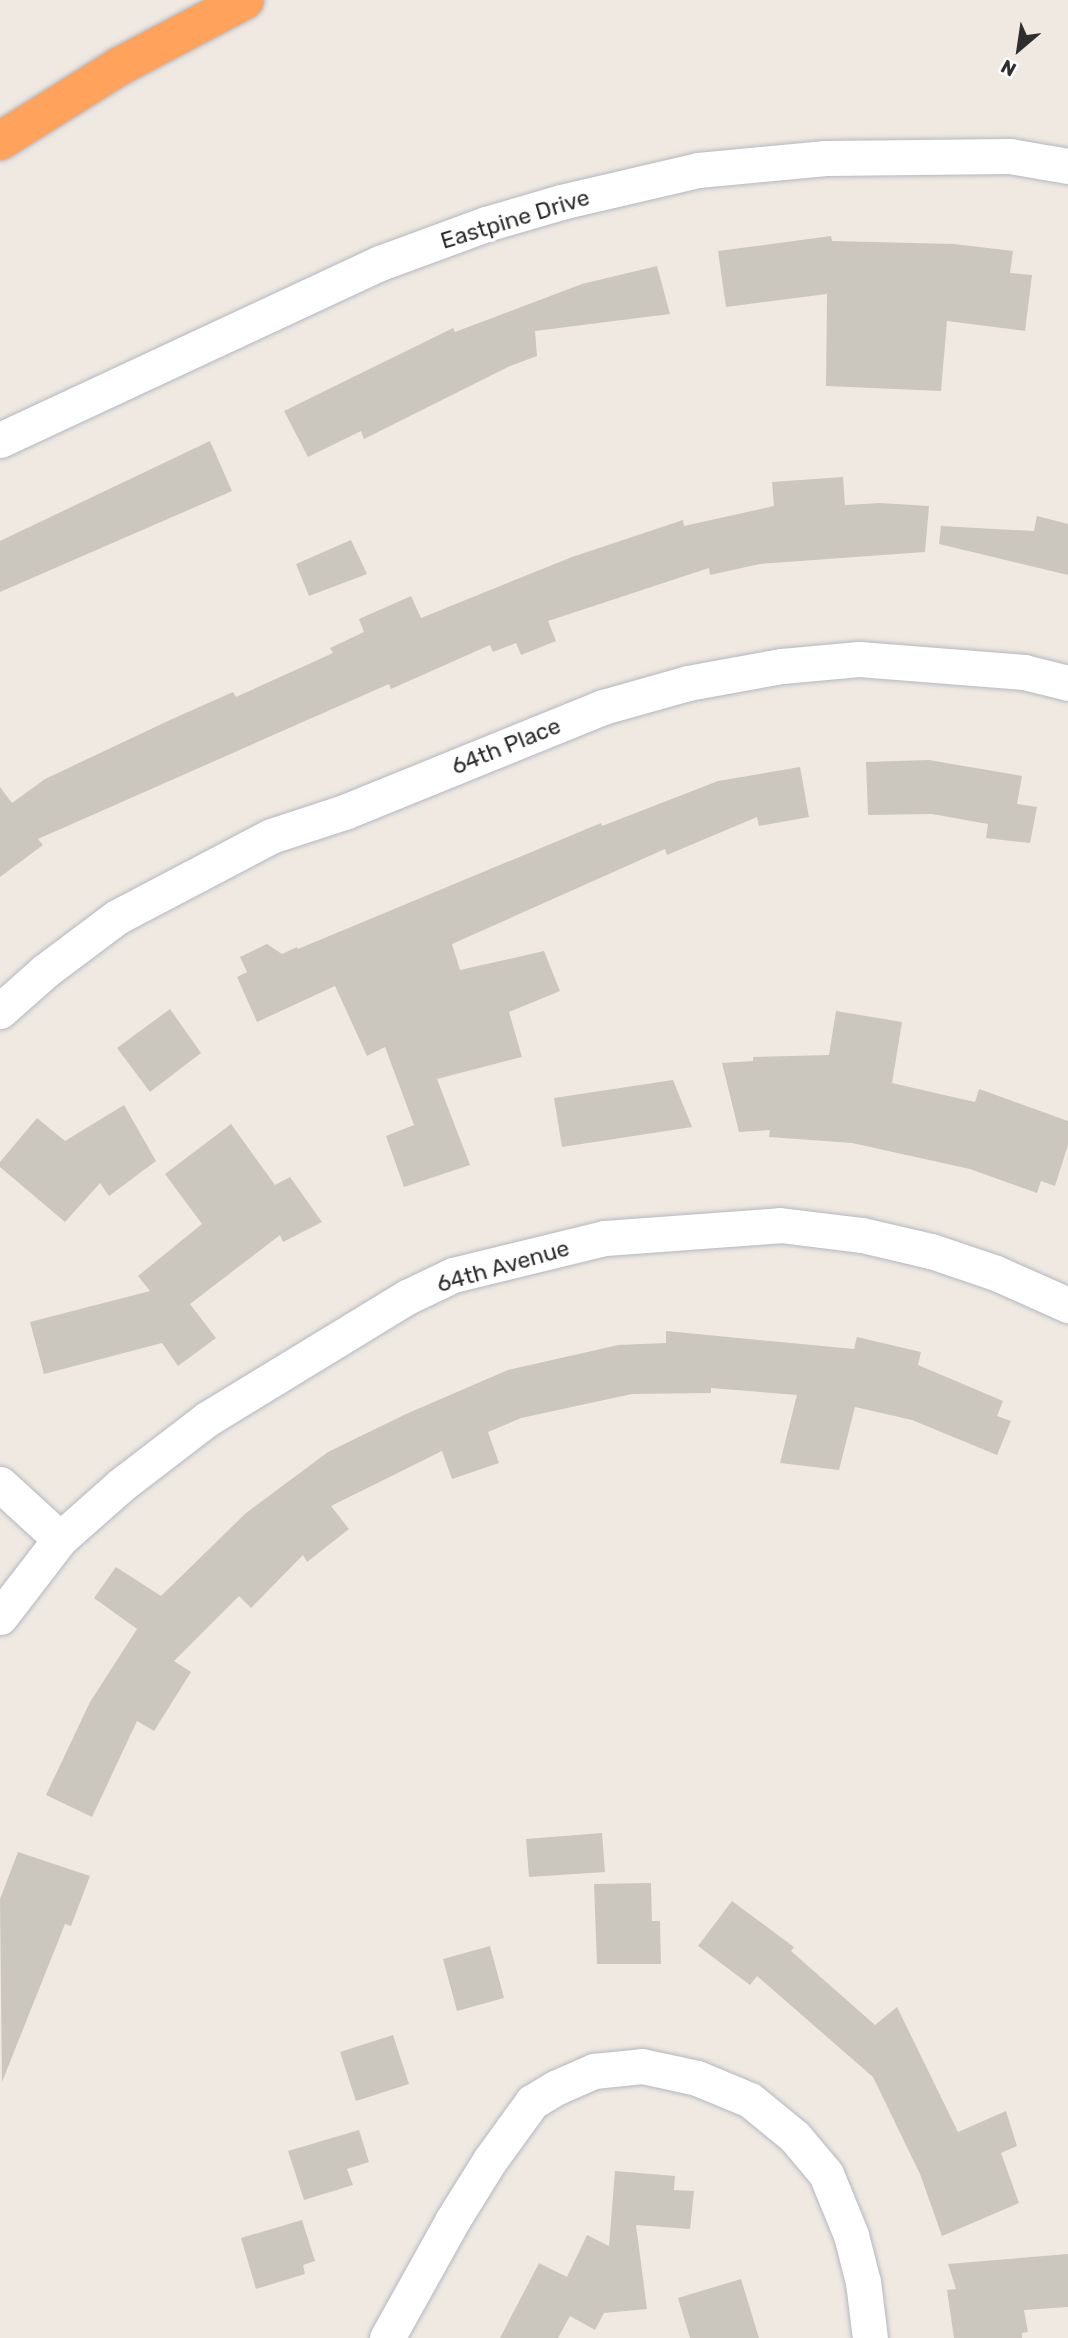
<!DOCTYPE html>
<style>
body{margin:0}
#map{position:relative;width:1068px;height:2338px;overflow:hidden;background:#efe9e1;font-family:Rubik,sans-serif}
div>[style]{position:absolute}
.building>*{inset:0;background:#cbc7bf}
.roads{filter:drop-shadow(0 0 2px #b4b7c1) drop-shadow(0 0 2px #b4b7c1)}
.street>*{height:35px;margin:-17.5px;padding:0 17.5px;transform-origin:17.5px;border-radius:17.5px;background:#fff}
.highway>*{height:38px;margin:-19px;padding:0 19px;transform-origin:19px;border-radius:19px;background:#ffa35c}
span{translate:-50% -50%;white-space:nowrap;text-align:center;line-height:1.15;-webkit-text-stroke:7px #fff;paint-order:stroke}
.street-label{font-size:23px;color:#2e2e2e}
.north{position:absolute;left:984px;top:14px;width:70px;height:70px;-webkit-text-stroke:5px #fff;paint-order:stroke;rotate:209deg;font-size:19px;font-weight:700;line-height:28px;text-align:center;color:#2e2e2e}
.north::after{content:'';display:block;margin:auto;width:24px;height:32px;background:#2e2e2e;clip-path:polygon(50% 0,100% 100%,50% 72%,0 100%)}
</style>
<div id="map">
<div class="building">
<div style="clip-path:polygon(831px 236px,832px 241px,954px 244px,1013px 251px,1010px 273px,1032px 275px,1025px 331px,947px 321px,941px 391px,826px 386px,827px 294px,726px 307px,718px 251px)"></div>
<div style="clip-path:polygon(657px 266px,670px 314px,535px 331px,537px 356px,510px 366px,364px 439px,361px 431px,308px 457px,284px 411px,453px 328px,455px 332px,582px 284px)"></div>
<div style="clip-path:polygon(210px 441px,232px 491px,0 592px,0 541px)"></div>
<div style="clip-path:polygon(843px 477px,845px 505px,880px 503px,929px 506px,925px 552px,760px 564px,710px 575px,709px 568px,548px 621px,556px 641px,521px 655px,516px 643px,493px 652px,490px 645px,391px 689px,389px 684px,38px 839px,43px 845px,0 877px,0 787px,12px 803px,45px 779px,170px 720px,233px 692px,236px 697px,333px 653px,330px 648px,364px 632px,359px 619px,411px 596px,421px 618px,572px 557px,683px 520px,684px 526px,774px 506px,772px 482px)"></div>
<div style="clip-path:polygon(1037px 516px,1068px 524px,1068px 575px,939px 544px,941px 526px,1034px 531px)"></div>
<div style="clip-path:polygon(351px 540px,367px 574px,309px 596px,296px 564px)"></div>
<div style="clip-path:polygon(929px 760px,1022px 776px,1017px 804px,1037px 807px,1030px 843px,986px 838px,988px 824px,932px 814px,868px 815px,866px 762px)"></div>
<div style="clip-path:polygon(800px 767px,809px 817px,759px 826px,757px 817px,667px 855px,665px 849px,452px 944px,460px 970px,544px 951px,560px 991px,509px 1012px,522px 1057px,437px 1079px,470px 1165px,404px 1187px,386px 1136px,414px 1125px,385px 1047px,367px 1056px,335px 986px,257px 1022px,237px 977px,247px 972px,240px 957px,267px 944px,282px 954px,297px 947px,298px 949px,601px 823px,602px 826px,718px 781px)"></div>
<div style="clip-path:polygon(170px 1009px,201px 1053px,150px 1092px,117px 1048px)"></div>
<div style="clip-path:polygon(836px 1011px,902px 1022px,892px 1083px,975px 1102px,979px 1089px,1068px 1121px,1068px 1145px,1055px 1186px,1041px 1181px,1037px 1193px,970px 1169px,852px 1143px,769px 1137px,770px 1130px,739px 1132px,722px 1063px,753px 1061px,753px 1057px,829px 1055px)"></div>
<div style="clip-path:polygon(673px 1080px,692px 1127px,562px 1147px,554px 1098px)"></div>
<div style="clip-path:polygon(124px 1105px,156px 1161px,109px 1196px,100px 1183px,65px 1222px,0 1167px,0 1162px,37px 1118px,65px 1141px)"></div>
<div style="clip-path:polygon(231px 1124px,275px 1185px,290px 1177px,322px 1222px,283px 1242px,280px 1235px,190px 1304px,216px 1338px,178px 1366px,162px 1343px,44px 1374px,30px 1322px,150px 1291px,138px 1276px,202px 1224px,165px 1174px)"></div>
<div style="clip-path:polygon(666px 1331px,854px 1349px,857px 1337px,921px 1352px,918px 1365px,1003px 1401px,997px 1416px,1011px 1421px,997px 1455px,912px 1420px,855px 1407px,839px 1470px,780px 1463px,797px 1395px,711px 1388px,711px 1393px,632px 1394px,521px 1418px,488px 1432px,499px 1463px,452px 1479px,442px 1451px,331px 1506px,349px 1529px,307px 1562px,303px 1555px,251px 1608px,239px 1596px,174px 1661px,191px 1672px,154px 1731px,137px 1721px,92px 1817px,46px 1795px,90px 1702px,137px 1629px,94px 1598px,116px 1567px,161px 1596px,246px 1513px,328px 1452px,406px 1414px,508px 1370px,618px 1345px,666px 1343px)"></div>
<div style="clip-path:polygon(602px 1833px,605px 1872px,529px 1877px,526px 1839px)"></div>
<div style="clip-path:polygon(18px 1852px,90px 1876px,71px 1926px,65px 1924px,2px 2082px,0 1899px)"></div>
<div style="clip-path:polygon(651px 1883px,652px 1921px,660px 1921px,661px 1964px,597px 1964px,594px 1884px)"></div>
<div style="clip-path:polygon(732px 1901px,794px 1947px,791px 1951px,875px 2025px,897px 2007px,958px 2132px,1006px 2111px,1017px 2146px,1001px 2153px,1019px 2203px,942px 2236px,920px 2174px,873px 2077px,757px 1976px,750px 1985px,698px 1946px)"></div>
<div style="clip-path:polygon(490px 1946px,504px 1998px,457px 2011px,443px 1959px)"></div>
<div style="clip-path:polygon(393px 2035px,409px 2084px,356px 2101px,340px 2052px)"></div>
<div style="clip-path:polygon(359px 2130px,369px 2162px,347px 2169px,353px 2185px,304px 2200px,288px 2151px)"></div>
<div style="clip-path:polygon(615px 2171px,675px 2176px,674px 2190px,694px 2191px,690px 2229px,636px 2225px,647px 2309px,604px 2313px,595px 2330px,570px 2316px,558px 2338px,500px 2338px,539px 2263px,567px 2277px,587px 2235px,609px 2246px)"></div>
<div style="clip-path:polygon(302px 2220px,315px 2261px,303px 2265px,305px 2274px,256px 2289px,241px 2238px)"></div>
<div style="clip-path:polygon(1068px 2254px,1068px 2307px,1024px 2310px,1028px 2332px,1022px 2333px,1022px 2338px,954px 2338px,947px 2290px,956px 2289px,948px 2264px)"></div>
<div style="clip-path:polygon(741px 2279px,759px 2338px,690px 2338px,678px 2298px)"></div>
</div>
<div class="roads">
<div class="street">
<div style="left:0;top:440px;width:419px;rotate:-25deg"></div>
<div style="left:380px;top:263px;width:113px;rotate:-20.2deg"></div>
<div style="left:486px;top:224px;width:78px;rotate:-16.3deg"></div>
<div style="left:561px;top:202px;width:141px;rotate:-13.1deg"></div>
<div style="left:698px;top:170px;width:128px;rotate:-5.4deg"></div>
<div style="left:825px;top:158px;width:185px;rotate:-0.6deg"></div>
<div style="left:1010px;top:156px;width:59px;rotate:9.8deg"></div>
<div style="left:0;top:1011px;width:60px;rotate:-41.6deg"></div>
<div style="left:45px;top:971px;width:90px;rotate:-36.9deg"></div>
<div style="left:117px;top:917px;width:174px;rotate:-27.7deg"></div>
<div style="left:271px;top:836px;width:80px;rotate:-18.2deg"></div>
<div style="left:347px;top:811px;width:276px;rotate:-22.1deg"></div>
<div style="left:603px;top:707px;width:88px;rotate:-15.8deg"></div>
<div style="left:688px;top:683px;width:96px;rotate:-10.3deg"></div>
<div style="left:782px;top:666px;width:77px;rotate:-5.2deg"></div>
<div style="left:859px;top:659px;width:166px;rotate:4.5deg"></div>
<div style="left:1024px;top:672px;width:45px;rotate:14deg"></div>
<div style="left:0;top:1484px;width:81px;rotate:42.5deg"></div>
<div style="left:0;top:1617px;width:98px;rotate:-52.4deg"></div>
<div style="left:60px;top:1539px;width:81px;rotate:-41.5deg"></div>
<div style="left:121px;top:1485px;width:108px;rotate:-37.5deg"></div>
<div style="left:207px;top:1419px;width:234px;rotate:-31.4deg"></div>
<div style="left:407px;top:1297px;width:51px;rotate:-25.6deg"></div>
<div style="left:453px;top:1275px;width:156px;rotate:-13.7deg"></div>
<div style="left:605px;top:1238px;width:175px;rotate:-4.2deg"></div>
<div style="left:780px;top:1225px;width:83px;rotate:7deg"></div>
<div style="left:862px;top:1235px;width:71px;rotate:13.1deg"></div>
<div style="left:931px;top:1251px;width:69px;rotate:18.7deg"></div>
<div style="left:996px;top:1273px;width:79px;rotate:24deg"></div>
<div style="left:387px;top:2338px;width:134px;rotate:-60.9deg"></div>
<div style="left:452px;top:2221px;width:72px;rotate:-58.1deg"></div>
<div style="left:490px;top:2160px;width:72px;rotate:-54.1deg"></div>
<div style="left:532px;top:2102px;width:27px;rotate:-31deg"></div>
<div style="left:555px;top:2088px;width:43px;rotate:-23.6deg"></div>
<div style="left:594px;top:2071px;width:48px;rotate:-5.9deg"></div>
<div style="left:642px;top:2066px;width:56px;rotate:12.3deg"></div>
<div style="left:697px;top:2078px;width:57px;rotate:22.5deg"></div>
<div style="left:750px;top:2100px;width:58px;rotate:39.4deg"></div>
<div style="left:795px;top:2137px;width:48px;rotate:50deg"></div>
<div style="left:826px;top:2174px;width:66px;rotate:67.7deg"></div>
<div style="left:851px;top:2235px;width:49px;rotate:75.7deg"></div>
<div style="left:863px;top:2282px;width:56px;rotate:82.9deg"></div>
</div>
<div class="highway">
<div style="left:0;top:141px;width:142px;rotate:-32deg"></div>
<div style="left:120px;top:66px;width:141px;rotate:-27.8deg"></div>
</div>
</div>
<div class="street-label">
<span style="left:515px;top:219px;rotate:-17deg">Eastpine Drive</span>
<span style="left:506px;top:746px;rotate:-22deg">64th Place</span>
<span style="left:503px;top:1266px;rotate:-16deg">64th Avenue</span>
</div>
<div class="north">N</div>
</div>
